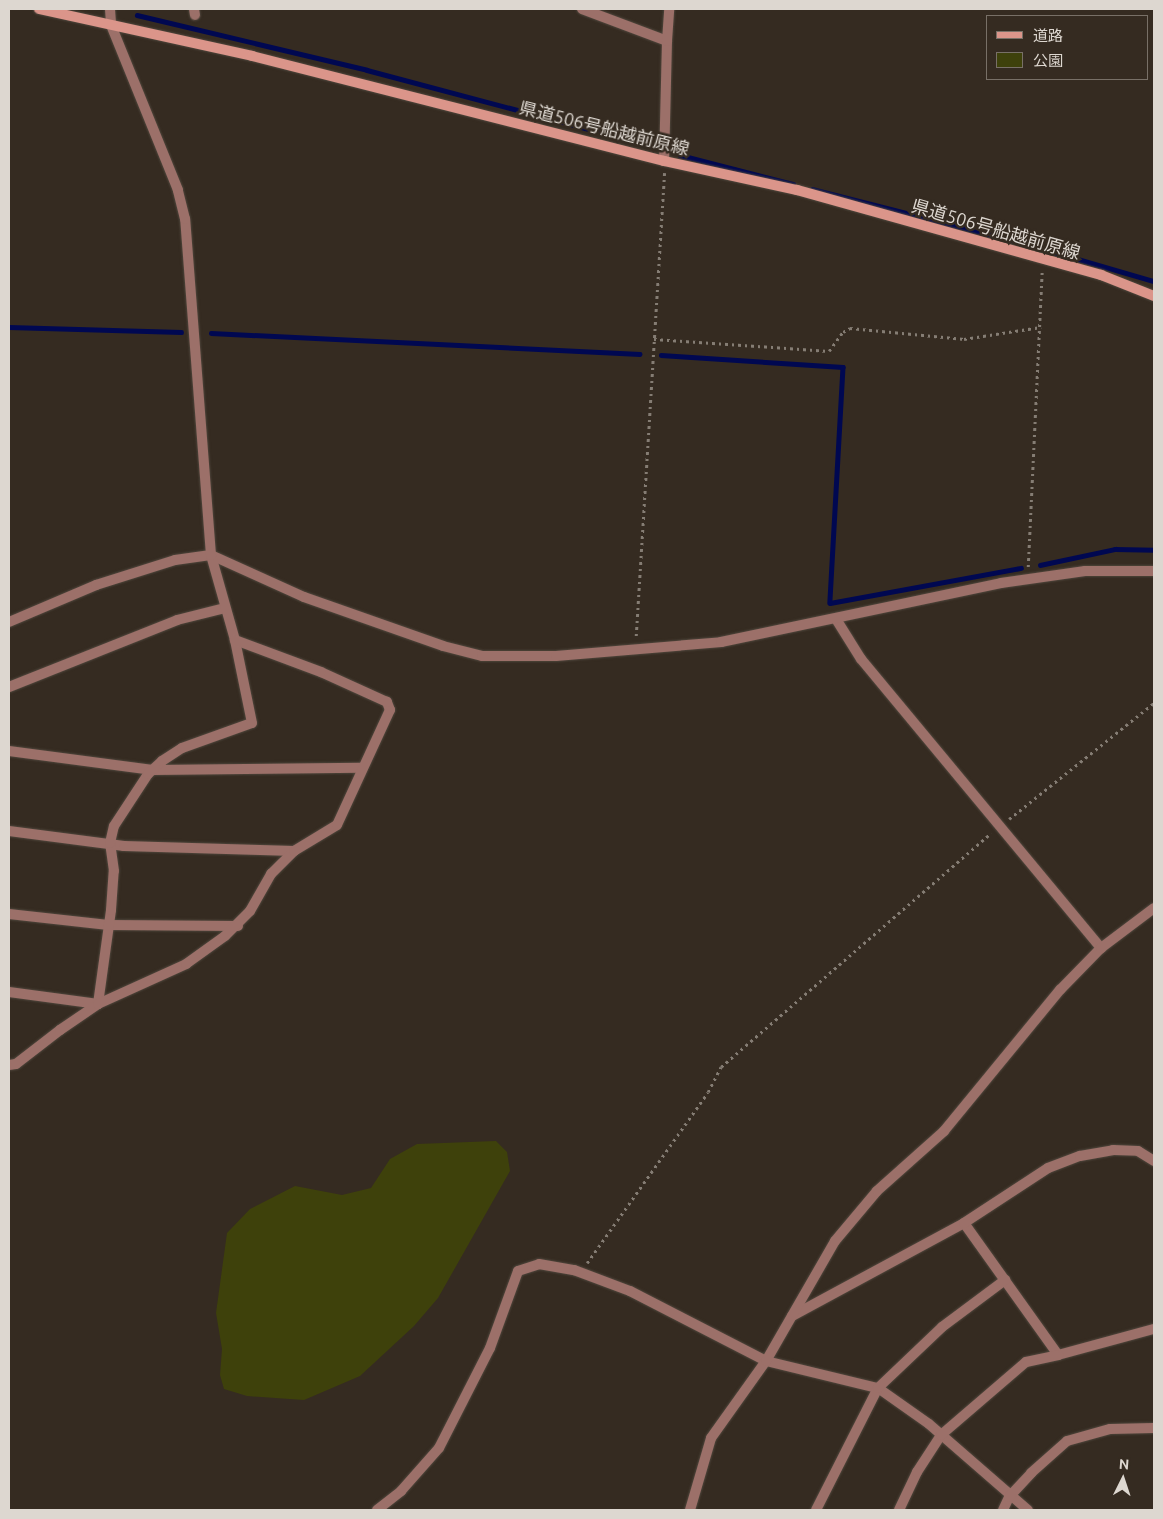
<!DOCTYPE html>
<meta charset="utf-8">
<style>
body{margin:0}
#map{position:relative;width:1163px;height:1519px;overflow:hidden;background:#352b21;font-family:Ubuntu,"Noto Sans JP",sans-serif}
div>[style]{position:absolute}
.green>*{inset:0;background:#3e410b}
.stream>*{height:4.5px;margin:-2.25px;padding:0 2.25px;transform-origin:2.25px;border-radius:2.25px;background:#000851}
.path>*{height:2.5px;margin-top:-1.25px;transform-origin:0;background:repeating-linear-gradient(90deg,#857d74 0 2.5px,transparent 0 6.5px)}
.roads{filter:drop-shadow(0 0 1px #50473d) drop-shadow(0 0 1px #50473d)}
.minor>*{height:10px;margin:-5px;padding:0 5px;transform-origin:5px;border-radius:5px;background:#9c7069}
.tertiary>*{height:10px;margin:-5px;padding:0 5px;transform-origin:5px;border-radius:5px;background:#9c7069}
.secondary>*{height:10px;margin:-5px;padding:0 5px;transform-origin:5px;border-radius:5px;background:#db958a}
span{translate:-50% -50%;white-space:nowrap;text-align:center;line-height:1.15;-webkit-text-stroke:5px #352b21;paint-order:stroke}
.street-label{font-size:18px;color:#ddd7d0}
.frame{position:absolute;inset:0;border:10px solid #ddd7d0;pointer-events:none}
.legend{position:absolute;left:986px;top:15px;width:162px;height:65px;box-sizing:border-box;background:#352b21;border:1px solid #787067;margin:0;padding:6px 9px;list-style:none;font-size:15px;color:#ddd7d0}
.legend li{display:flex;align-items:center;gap:10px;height:25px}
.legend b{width:25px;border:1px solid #787067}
.north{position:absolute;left:1098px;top:1454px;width:50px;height:50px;-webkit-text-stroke:4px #352b21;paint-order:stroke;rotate:4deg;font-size:14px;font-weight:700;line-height:20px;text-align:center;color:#ddd7d0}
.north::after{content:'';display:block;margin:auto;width:18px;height:22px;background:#ddd7d0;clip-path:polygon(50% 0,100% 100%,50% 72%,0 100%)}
</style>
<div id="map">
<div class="green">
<div style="clip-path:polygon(496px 1141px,507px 1152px,510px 1171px,438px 1298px,414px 1326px,360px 1376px,304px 1400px,247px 1396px,224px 1389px,220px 1375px,222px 1349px,216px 1313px,227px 1233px,250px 1209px,295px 1186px,342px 1195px,371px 1188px,390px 1159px,417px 1144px)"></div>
</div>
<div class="stream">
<div style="left:137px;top:15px;width:236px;rotate:13.4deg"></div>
<div style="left:367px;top:70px;width:295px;rotate:14.9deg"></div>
<div style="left:680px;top:155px;width:117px;rotate:14.4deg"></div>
<div style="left:812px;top:189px;width:211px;rotate:14.3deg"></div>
<div style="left:1016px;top:241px;width:144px;rotate:16.2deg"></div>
<div style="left:9px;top:327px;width:172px;rotate:1.7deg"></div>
<div style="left:211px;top:333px;width:429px;rotate:2.8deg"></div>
<div style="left:661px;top:355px;width:182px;rotate:3.8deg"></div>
<div style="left:843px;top:367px;width:236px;rotate:93.2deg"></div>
<div style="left:830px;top:603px;width:194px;rotate:-10.4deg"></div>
<div style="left:1040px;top:565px;width:77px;rotate:-12deg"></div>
<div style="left:1115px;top:549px;width:39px;rotate:1deg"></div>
</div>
<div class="path">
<div style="left:654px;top:339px;width:175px;rotate:3.9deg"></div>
<div style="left:829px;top:351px;width:24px;rotate:-54deg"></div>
<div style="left:843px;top:332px;width:8px;rotate:-30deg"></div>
<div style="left:850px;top:328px;width:115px;rotate:5.5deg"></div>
<div style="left:964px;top:339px;width:78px;rotate:-8.9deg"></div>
<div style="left:1028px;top:567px;width:297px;rotate:-87.3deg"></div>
<div style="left:636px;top:636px;width:464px;rotate:-86.5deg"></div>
<div style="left:1009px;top:819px;width:186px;rotate:-38.7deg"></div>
<div style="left:587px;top:1263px;width:209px;rotate:-54.7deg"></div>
<div style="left:708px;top:1092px;width:28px;rotate:-63deg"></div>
<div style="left:721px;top:1067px;width:357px;rotate:-40.9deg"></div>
</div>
<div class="roads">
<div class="minor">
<div style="left:194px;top:9px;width:6px;rotate:81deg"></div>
<div style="left:582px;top:9px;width:91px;rotate:20.6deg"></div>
<div style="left:667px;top:41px;width:120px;rotate:91.4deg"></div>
<div style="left:667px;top:41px;width:32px;rotate:-86deg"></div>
<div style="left:836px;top:619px;width:47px;rotate:58deg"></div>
<div style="left:861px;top:659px;width:376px;rotate:50.3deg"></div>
<div style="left:9px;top:622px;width:95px;rotate:-23deg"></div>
<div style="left:96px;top:585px;width:83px;rotate:-17.6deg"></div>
<div style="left:175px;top:560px;width:36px;rotate:-8deg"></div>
<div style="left:211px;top:555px;width:102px;rotate:24.3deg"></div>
<div style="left:304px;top:597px;width:147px;rotate:19.4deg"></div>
<div style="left:443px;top:646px;width:40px;rotate:14.4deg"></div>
<div style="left:482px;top:656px;width:74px"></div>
<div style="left:556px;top:656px;width:166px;rotate:-4.8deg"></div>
<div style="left:721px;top:642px;width:286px;rotate:-11.9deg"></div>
<div style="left:1001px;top:583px;width:85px;rotate:-8.1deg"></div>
<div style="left:1085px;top:571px;width:69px"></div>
<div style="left:9px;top:687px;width:181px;rotate:-21.7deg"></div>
<div style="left:177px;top:620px;width:49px;rotate:-14deg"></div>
<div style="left:9px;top:751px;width:145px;rotate:7.5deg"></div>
<div style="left:153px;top:770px;width:208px;rotate:-0.6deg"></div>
<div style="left:9px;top:831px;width:116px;rotate:7.4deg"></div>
<div style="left:124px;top:846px;width:170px;rotate:1.7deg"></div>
<div style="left:9px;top:914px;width:100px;rotate:6.3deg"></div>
<div style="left:108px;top:925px;width:130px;rotate:0.4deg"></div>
<div style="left:9px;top:992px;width:90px;rotate:7.7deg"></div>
<div style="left:98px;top:1004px;width:95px;rotate:-82.1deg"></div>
<div style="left:111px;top:910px;width:39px;rotate:-86deg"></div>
<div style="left:114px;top:871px;width:28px;rotate:-98deg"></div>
<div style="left:110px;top:843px;width:17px;rotate:-77deg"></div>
<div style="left:114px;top:826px;width:62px;rotate:-56.8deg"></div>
<div style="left:148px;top:774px;width:19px;rotate:-43deg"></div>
<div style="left:162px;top:761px;width:24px;rotate:-33deg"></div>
<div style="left:182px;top:748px;width:74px;rotate:-19.7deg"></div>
<div style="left:252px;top:723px;width:85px;rotate:-101.6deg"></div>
<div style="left:235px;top:640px;width:88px;rotate:-105.8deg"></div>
<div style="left:211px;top:555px;width:337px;rotate:-94.4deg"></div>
<div style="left:185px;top:219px;width:30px;rotate:-104deg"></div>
<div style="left:178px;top:190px;width:178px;rotate:-112.1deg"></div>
<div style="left:9px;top:1065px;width:7px;rotate:-8deg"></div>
<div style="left:16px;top:1064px;width:56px;rotate:-37.7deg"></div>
<div style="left:60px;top:1030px;width:46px;rotate:-34.4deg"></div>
<div style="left:98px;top:1004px;width:97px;rotate:-24.4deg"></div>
<div style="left:186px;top:964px;width:48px;rotate:-35.7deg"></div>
<div style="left:225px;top:936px;width:35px;rotate:-45deg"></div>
<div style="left:250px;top:911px;width:43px;rotate:-60.4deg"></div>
<div style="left:271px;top:874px;width:33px;rotate:-45deg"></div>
<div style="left:294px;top:851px;width:50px;rotate:-31.2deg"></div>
<div style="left:337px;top:825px;width:127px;rotate:-65.3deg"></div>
<div style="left:390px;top:710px;width:9px;rotate:-111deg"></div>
<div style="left:387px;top:702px;width:72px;rotate:-155.6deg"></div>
<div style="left:321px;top:672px;width:92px;rotate:-159.6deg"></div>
<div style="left:964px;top:1223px;width:162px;rotate:54.5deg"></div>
<div style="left:1058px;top:1355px;width:99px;rotate:-15.2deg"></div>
<div style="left:792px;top:1316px;width:196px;rotate:-28.4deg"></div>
<div style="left:964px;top:1223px;width:100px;rotate:-33.2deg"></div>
<div style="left:1048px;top:1168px;width:34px;rotate:-21deg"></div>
<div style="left:1080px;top:1156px;width:34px;rotate:-10deg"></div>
<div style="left:1113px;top:1150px;width:25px;rotate:2deg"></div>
<div style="left:1138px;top:1151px;width:19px;rotate:32deg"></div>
<div style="left:377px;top:1510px;width:31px;rotate:-38deg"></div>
<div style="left:401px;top:1491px;width:57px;rotate:-48.5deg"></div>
<div style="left:439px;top:1448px;width:112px;rotate:-63deg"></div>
<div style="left:490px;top:1348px;width:82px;rotate:-70deg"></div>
<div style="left:518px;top:1271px;width:22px;rotate:-18deg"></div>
<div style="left:539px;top:1264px;width:36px;rotate:10deg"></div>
<div style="left:574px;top:1270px;width:60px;rotate:20.6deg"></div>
<div style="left:630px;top:1291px;width:153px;rotate:27.2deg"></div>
<div style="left:766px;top:1361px;width:115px;rotate:13.6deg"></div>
<div style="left:878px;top:1388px;width:62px;rotate:35.2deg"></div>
<div style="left:929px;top:1424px;width:131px;rotate:41deg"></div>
<div style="left:690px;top:1510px;width:75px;rotate:-73.7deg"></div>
<div style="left:711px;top:1438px;width:95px;rotate:-54.5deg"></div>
<div style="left:766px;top:1361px;width:138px;rotate:-60.1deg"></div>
<div style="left:835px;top:1241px;width:65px;rotate:-50deg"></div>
<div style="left:877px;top:1191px;width:90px;rotate:-41.8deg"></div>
<div style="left:944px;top:1131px;width:183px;rotate:-50.6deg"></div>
<div style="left:1060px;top:990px;width:59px;rotate:-45.7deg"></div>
<div style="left:1101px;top:948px;width:66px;rotate:-37deg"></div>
<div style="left:816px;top:1510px;width:137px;rotate:-63.1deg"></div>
<div style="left:878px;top:1388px;width:88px;rotate:-43.6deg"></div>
<div style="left:942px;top:1327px;width:79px;rotate:-36.7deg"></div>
<div style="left:899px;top:1510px;width:42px;rotate:-64.7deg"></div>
<div style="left:917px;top:1472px;width:44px;rotate:-57deg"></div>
<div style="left:941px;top:1435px;width:112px;rotate:-40.7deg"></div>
<div style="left:1026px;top:1362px;width:33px;rotate:-12deg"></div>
<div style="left:1003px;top:1510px;width:14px;rotate:-65deg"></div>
<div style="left:1009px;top:1497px;width:33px;rotate:-47deg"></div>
<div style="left:1031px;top:1473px;width:48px;rotate:-41.6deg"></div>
<div style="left:1067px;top:1441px;width:45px;rotate:-15.6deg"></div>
<div style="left:1110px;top:1429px;width:44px;rotate:-1.3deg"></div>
</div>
<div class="tertiary">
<div style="left:110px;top:9px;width:16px;rotate:86deg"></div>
</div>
<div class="secondary">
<div style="left:39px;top:9px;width:218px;rotate:12.4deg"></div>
<div style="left:252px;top:56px;width:425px;rotate:14.3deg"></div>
<div style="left:664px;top:161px;width:136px;rotate:12.3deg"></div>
<div style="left:797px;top:190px;width:316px;rotate:15.6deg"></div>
<div style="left:1101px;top:275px;width:57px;rotate:21.6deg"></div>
</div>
</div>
<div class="street-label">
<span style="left:604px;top:128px;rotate:14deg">県道506号船越前原線</span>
<span style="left:996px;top:229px;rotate:16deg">県道506号船越前原線</span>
</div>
<div class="frame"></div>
<ul class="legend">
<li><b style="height:6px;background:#db958a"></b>道路</li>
<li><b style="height:14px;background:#3e410b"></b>公園</li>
</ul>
<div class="north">N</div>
</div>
